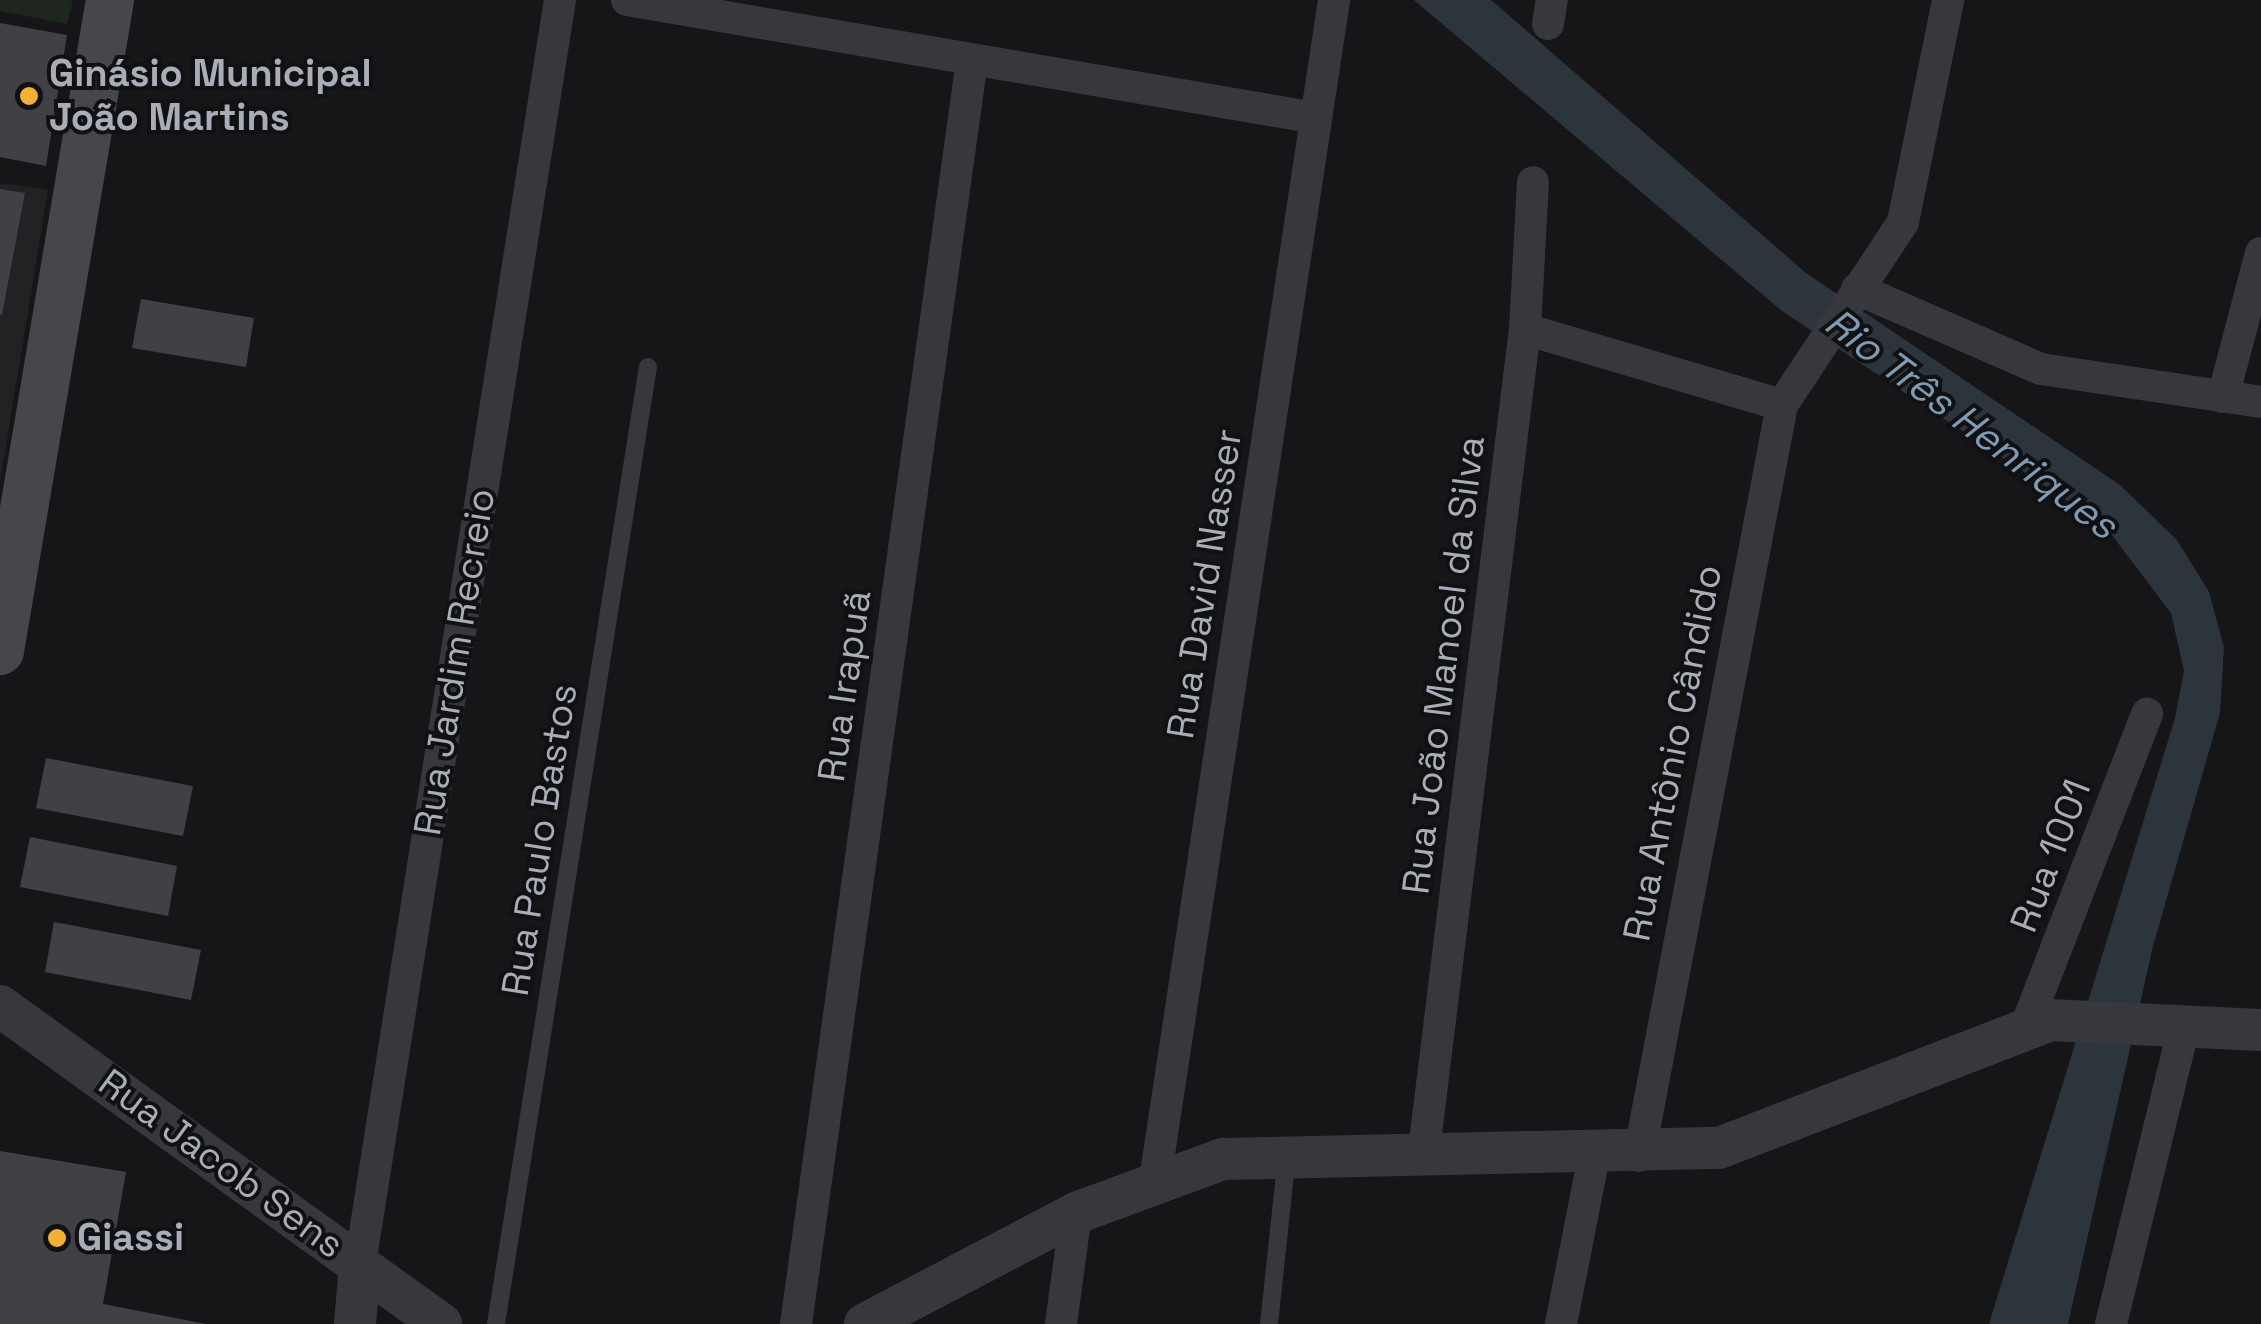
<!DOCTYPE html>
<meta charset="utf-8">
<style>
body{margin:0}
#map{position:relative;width:2261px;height:1324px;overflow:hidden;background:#161618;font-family:"Space Grotesk",sans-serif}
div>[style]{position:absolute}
.built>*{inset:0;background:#222225}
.green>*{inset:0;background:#1e261f}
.water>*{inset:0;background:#2c353c}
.building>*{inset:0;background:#404145}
.service>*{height:18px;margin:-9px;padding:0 9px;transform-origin:9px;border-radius:9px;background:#37383d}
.minor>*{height:32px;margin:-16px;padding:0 16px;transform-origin:16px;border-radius:16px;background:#37383d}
.tertiary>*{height:42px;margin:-21px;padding:0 21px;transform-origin:21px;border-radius:21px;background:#37383d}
.secondary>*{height:48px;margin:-24px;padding:0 24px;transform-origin:24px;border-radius:24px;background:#45474d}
.dots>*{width:28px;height:28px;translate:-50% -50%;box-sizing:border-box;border:5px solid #111113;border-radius:50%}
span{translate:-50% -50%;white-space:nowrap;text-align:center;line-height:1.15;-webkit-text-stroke:8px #111113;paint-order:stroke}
.poi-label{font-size:38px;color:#a8adb8;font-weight:700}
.left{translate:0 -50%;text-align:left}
.street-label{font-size:38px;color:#a8adb8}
.water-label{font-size:40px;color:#7f9bb3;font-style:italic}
</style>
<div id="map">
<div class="built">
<div style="clip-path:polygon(0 183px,48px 190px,0 482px)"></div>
</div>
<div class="green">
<div style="clip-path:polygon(0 0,73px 0,67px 24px,0 11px)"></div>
</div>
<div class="water">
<div style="clip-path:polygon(1414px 0,1491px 0,1806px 273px,2120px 485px,2177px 540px,2209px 592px,2224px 647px,2220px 713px,2153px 946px,2068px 1324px,1989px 1324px,2175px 718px,2184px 671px,2171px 613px,2105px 526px,1782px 311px)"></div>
</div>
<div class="building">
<div style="clip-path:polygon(0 23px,67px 35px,46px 166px,0 157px)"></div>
<div style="clip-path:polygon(0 189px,25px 193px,2px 315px,0 315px)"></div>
<div style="clip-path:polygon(141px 299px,254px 318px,246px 367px,132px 348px)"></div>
<div style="clip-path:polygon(46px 758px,193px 786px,183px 836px,36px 808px)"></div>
<div style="clip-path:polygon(30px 837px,177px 866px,168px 916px,20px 887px)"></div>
<div style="clip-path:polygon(54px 922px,201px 950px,191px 1000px,45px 972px)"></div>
<div style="clip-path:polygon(0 1151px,126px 1172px,103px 1304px,206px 1324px,0 1324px)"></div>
</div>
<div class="service">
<div style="left:496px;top:1324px;width:969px;rotate:-80.98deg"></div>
<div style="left:1269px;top:1324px;width:170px;rotate:-83.9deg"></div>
</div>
<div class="minor">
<div style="left:627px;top:0;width:699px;rotate:9.72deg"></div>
<div style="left:1548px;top:24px;width:24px;rotate:-81deg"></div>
<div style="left:1857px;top:289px;width:201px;rotate:23.5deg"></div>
<div style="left:2041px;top:369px;width:222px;rotate:8.5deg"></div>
<div style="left:1525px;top:329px;width:268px;rotate:16.5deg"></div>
<div style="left:2223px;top:397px;width:149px;rotate:-75.2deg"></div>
<div style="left:2026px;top:1026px;width:335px;rotate:-68.8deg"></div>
<div style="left:1639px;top:1156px;width:764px;rotate:-79.22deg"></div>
<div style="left:1782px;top:405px;width:219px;rotate:-56.5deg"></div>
<div style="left:1903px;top:222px;width:227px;rotate:-78.5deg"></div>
<div style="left:1423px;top:1158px;width:835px;rotate:-82.99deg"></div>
<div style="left:1525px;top:329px;width:147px;rotate:-86.9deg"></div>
<div style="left:1155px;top:1180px;width:1193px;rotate:-81.37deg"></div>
<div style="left:360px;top:1264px;width:1280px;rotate:-81.01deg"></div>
<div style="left:796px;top:1324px;width:1276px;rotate:-82.07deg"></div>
<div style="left:1061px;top:1324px;width:112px;rotate:-82.3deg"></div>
<div style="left:1561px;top:1324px;width:171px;rotate:-78.9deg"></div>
<div style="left:2111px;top:1324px;width:307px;rotate:-76.2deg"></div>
</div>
<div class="tertiary">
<div style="left:0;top:1006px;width:544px;rotate:35.79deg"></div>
<div style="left:355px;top:1324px;width:60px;rotate:-85.2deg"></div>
<div style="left:865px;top:1324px;width:238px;rotate:-27.7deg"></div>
<div style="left:1076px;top:1213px;width:157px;rotate:-20.2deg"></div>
<div style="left:1223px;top:1159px;width:496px;rotate:-1.3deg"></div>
<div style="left:1719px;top:1148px;width:355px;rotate:-21.1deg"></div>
<div style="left:2050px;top:1020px;width:211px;rotate:2.7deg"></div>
</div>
<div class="secondary">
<div style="left:0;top:651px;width:660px;rotate:-80.41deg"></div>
</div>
<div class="dots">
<div style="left:29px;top:96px;background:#f2b134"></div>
<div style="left:57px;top:1238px;background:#f2b134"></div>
</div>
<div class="poi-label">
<span class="left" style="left:49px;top:96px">Ginásio Municipal<br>João Martins</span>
<span class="left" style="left:77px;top:1238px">Giassi</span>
</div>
<div class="street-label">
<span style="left:1205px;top:584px;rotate:-81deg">Rua David Nasser</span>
<span style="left:455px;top:662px;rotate:-81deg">Rua Jardim Recreio</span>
<span style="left:1444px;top:665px;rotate:-83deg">Rua João Manoel da Silva</span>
<span style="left:845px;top:686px;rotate:-82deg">Rua Irapuã</span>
<span style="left:1673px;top:753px;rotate:-79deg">Rua Antônio Cândido</span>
<span style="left:540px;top:840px;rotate:-81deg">Rua Paulo Bastos</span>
<span style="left:2051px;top:856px;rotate:-69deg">Rua 1001</span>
<span style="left:221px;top:1164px;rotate:36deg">Rua Jacob Sens</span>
</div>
<div class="water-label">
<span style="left:1971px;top:424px;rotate:37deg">Rio Três Henriques</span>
</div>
</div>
